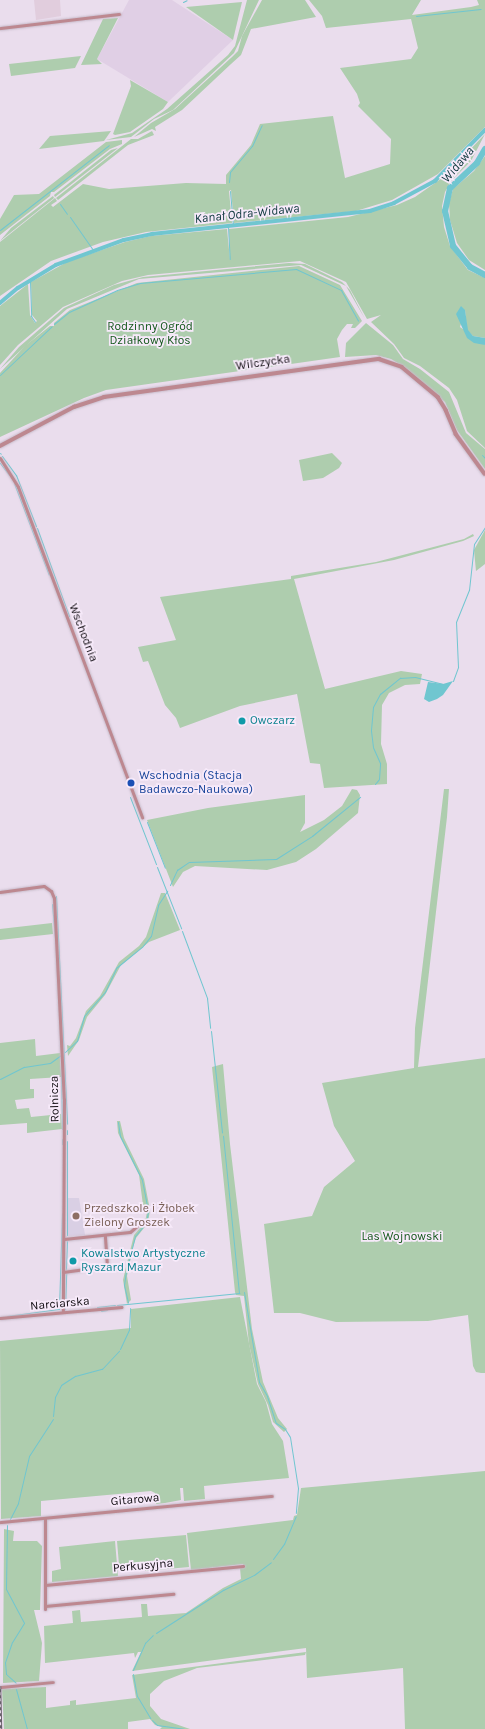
<!DOCTYPE html>
<meta charset="utf-8">
<style>
body{margin:0}
#map{position:relative;width:485px;height:1729px;overflow:hidden;background:#eadded;font-family:Karla,sans-serif}
div>[style]{position:absolute}
.built>*{inset:0;background:#e0cfe5}
.industrial>*{inset:0;background:#e1cddd}
.education>*{inset:0;background:#d9cfe4}
.green>*{inset:0;background:#aecdae}
.water>*{inset:0;background:#70c6d0}
.stream>*{height:1px;margin:-0.5px;padding:0 0.5px;transform-origin:0.5px;border-radius:0.5px;background:#70c6d0}
.canal>*{height:3.5px;margin:-1.75px;padding:0 1.75px;transform-origin:1.75px;border-radius:1.75px;background:#70c6d0}
.river>*{height:6px;margin:-3px;padding:0 3px;transform-origin:3px;border-radius:3px;background:#70c6d0}
.roads{filter:drop-shadow(0 0 1px #c7bbca) drop-shadow(0 0 1px #c7bbca)}
.minor>*{height:3px;margin:-1.5px;padding:0 1.5px;transform-origin:1.5px;border-radius:1.5px;background:#bd8890}
.tertiary>*{height:3.5px;margin:-1.75px;padding:0 1.75px;transform-origin:1.75px;border-radius:1.75px;background:#bd8890}
.rail>*{height:2.5px;margin-top:-1.25px;transform-origin:0;background:repeating-linear-gradient(90deg,#f7eafa 0 3px,#675f69 0 6px);box-sizing:border-box;border-block:1px solid #675f69}
.dots>*{width:11px;height:11px;translate:-50% -50%;box-sizing:border-box;border:2px solid #f7eafa;border-radius:50%}
span{translate:-50% -50%;white-space:nowrap;text-align:center;line-height:1.15;-webkit-text-stroke:3.5px #f7eafa;paint-order:stroke}
.park-label{font-size:12px;color:#12571a}
.street-label{font-size:12px;color:#0f0b10}
.culture-label{font-size:12px;color:#0d838f}
.left{translate:0 -50%;text-align:left}
.transit-label{font-size:12px;color:#164399}
.education-label{font-size:12px;color:#785e54}
.water-label{font-size:13px;color:#0d373c;font-style:italic}
</style>
<div id="map">
<div class="built">
<div style="clip-path:polygon(129px 0,172px 0,233px 40px,168px 102px,97px 59px)"></div>
</div>
<div class="industrial">
<div style="clip-path:polygon(34px 0,60px 0,61px 16px,36px 20px)"></div>
</div>
<div class="education">
<div style="clip-path:polygon(68px 1198px,79px 1198px,85px 1235px,68px 1236px)"></div>
</div>
<div class="green">
<div style="clip-path:polygon(241px 0,259px 0,234px 53px,173px 110px,154px 119px,131px 137px,106px 140px,132px 133px,167px 109px,228px 55px,235px 46px,247px 0)"></div>
<div style="clip-path:polygon(262px 0,305px 0,316px 17px,251px 29px,241px 55px,231px 64px,182px 110px,155px 127px,156px 131px,152px 129px,134px 137px,151px 123px,175px 109px,232px 57px,238px 51px,242px 36px)"></div>
<div style="clip-path:polygon(309px 0,421px 0,412px 15px,471px 7px,479px 5px,477px 0,485px 0,485px 127px,438px 174px,392px 200px,356px 211px,234px 223px,231px 190px,229px 191px,232px 223px,146px 232px,103px 242px,51px 261px,0 296px,0 242px,55px 198px,57px 201px,51px 205px,53px 207px,83px 184px,109px 189px,186px 183px,226px 184px,226px 175px,251px 145px,260px 124px,333px 116px,345px 178px,390px 164px,391px 139px,358px 106px,360px 103px,357px 94px,340px 68px,411px 59px,418px 48px,411px 19px,326px 28px,322px 16px)"></div>
<div style="clip-path:polygon(242px 2px,233px 40px,186px 7px)"></div>
<div style="clip-path:polygon(118px 18px,97px 59px,102px 64px,81px 65px,103px 19px)"></div>
<div style="clip-path:polygon(81px 56px,75px 68px,11px 76px,9px 64px)"></div>
<div style="clip-path:polygon(130px 80px,168px 102px,163px 109px,130px 132px,115px 135px,113px 134px,131px 86px)"></div>
<div style="clip-path:polygon(111px 131px,104px 141px,39px 149px,50px 136px)"></div>
<div style="clip-path:polygon(152px 131px,154px 135px,128px 145px,58px 200px,56px 198px,131px 139px,138px 139px)"></div>
<div style="clip-path:polygon(485px 134px,471px 161px,451px 181px,445px 192px,442px 206px,444px 227px,450px 246px,468px 270px,485px 278px,485px 338px,473px 336px,467px 330px,465px 310px,460px 327px,485px 345px,485px 448px,467px 431px,457px 400px,449px 388px,420px 366px,404px 358px,394px 344px,371px 322px,381px 315px,367px 319px,346px 282px,300px 261px,148px 275px,122px 281px,63px 307px,18px 345px,0 365px,0 306px,28px 284px,30px 315px,35px 323px,37px 321px,32px 315px,31px 282px,67px 262px,125px 242px,151px 236px,227px 229px,230px 260px,229px 229px,348px 217px,397px 205px,415px 197px,445px 176px)"></div>
<div style="clip-path:polygon(122px 140px,122px 144px,110px 149px,54px 192px,51px 192px,50px 196px,0 235px,0 219px,14px 195px,39px 194px,106px 142px)"></div>
<div style="clip-path:polygon(118px 148px,55px 197px,54px 195px,111px 150px)"></div>
<div style="clip-path:polygon(485px 156px,485px 270px,469px 260px,457px 243px,450px 220px,449px 203px,453px 189px,474px 171px)"></div>
<div style="clip-path:polygon(53px 196px,54px 198px,0 241px,11px 228px)"></div>
<div style="clip-path:polygon(289px 263px,305px 264px,342px 282px,350px 290px,365px 319px,346px 286px,301px 265px,139px 279px,67px 309px,0 369px,19px 347px,64px 308px,114px 285px,143px 277px)"></div>
<div style="clip-path:polygon(299px 266px,340px 285px,362px 321px,355px 328px,351px 328px,353px 324px,347px 324px,342px 330px,337px 339px,340px 357px,106px 390px,84px 398px,0 437px,0 373px,25px 346px,50px 326px,54px 326px,54px 323px,70px 310px,137px 283px)"></div>
<div style="clip-path:polygon(366px 323px,393px 345px,403px 359px,420px 369px,449px 392px,466px 433px,485px 449px,485px 469px,457px 430px,445px 402px,406px 368px,391px 359px,376px 355px,345px 357px,346px 343px)"></div>
<div style="clip-path:polygon(332px 453px,342px 463px,339px 468px,323px 478px,303px 481px,299px 460px)"></div>
<div style="clip-path:polygon(485px 530px,485px 564px,476px 571px,474px 550px)"></div>
<div style="clip-path:polygon(473px 534px,474px 536px,463px 541px,394px 560px,294px 579px,325px 689px,401px 671px,422px 674px,420px 684px,405px 685px,389px 693px,382px 705px,381px 744px,387px 764px,387px 784px,324px 788px,320px 764px,310px 763px,297px 694px,240px 706px,180px 728px,176px 718px,165px 705px,148px 661px,143px 662px,138px 647px,176px 640px,160px 597px,291px 579px,291px 576px,376px 562px,464px 539px)"></div>
<div style="clip-path:polygon(352px 789px,357px 790px,360px 795px,358px 813px,316px 849px,296px 862px,267px 870px,195px 866px,183px 872px,173px 887px,147px 820px,208px 808px,305px 795px,305px 823px,300px 832px,324px 820px,342px 806px)"></div>
<div style="clip-path:polygon(444px 789px,449px 789px,447px 817px,418px 1067px,485px 1058px,485px 1373px,481px 1373px,476px 1372px,473px 1366px,468px 1315px,428px 1321px,336px 1322px,300px 1313px,274px 1313px,264px 1224px,312px 1216px,324px 1187px,355px 1161px,334px 1126px,322px 1083px,414px 1068px,415px 1028px)"></div>
<div style="clip-path:polygon(161px 893px,165px 893px,180px 930px,149px 942px,121px 965px,105px 995px,87px 1017px,79px 1040px,68px 1056px,67px 1045px,70px 1046px,76px 1038px,86px 1011px,100px 996px,119px 962px,139px 946px,146px 937px)"></div>
<div style="clip-path:polygon(52px 923px,53px 934px,0 940px,0 929px)"></div>
<div style="clip-path:polygon(35px 1039px,36px 1056px,60px 1053px,61px 1077px,30px 1079px,30px 1089px,34px 1089px,34px 1098px,15px 1100px,17px 1109px,29px 1108px,31px 1117px,61px 1114px,62px 1129px,27px 1133px,27px 1123px,0 1125px,0 1043px)"></div>
<div style="clip-path:polygon(223px 1064px,230px 1144px,252px 1329px,263px 1382px,278px 1418px,287px 1429px,284px 1432px,273px 1422px,268px 1405px,258px 1384px,249px 1344px,244px 1296px,236px 1295px,235px 1292px,212px 1067px)"></div>
<div style="clip-path:polygon(117px 1121px,120px 1121px,124px 1138px,144px 1179px,150px 1210px,148px 1223px,136px 1238px,133px 1247px,127px 1276px,131px 1300px,127px 1304px,123px 1280px,126px 1267px,134px 1235px,145px 1222px,147px 1212px,147px 1205px,143px 1205px,139px 1175px,118px 1133px)"></div>
<div style="clip-path:polygon(240px 1297px,257px 1384px,266px 1402px,272px 1424px,283px 1441px,289px 1478px,204px 1486px,205px 1499px,184px 1501px,183px 1488px,180px 1488px,181px 1500px,165px 1503px,156px 1504px,155px 1493px,151px 1491px,41px 1501px,41px 1516px,1px 1519px,0 1341px,131px 1328px,131px 1309px)"></div>
<div style="clip-path:polygon(485px 1471px,485px 1729px,405px 1729px,403px 1668px,307px 1678px,306px 1648px,132px 1671px,141px 1652px,138px 1652px,135px 1658px,134px 1653px,45px 1663px,44px 1626px,73px 1623px,72px 1611px,80px 1610px,81px 1622px,142px 1617px,141px 1604px,147px 1604px,148px 1616px,186px 1613px,223px 1588px,241px 1579px,240px 1568px,244px 1567px,243px 1564px,191px 1570px,187px 1533px,293px 1520px,294px 1516px,297px 1515px,301px 1488px)"></div>
<div style="clip-path:polygon(4px 1529px,14px 1531px,13px 1541px,37px 1541px,42px 1546px,40px 1610px,34px 1610px,42px 1643px,39px 1681px,3px 1683px)"></div>
<div style="clip-path:polygon(186px 1535px,189px 1567px,145px 1571px,144px 1562px,119px 1565px,117px 1541px)"></div>
<div style="clip-path:polygon(115px 1541px,118px 1576px,52px 1582px,52px 1571px,61px 1569px,59px 1547px)"></div>
<div style="clip-path:polygon(306px 1652px,305px 1655px,197px 1668px,164px 1681px,150px 1694px,150px 1706px,161px 1719px,190px 1729px,160px 1729px,162px 1727px,155px 1725px,150px 1719px,128px 1722px,128px 1729px,4px 1729px,2px 1689px,46px 1687px,46px 1708px,70px 1705px,70px 1701px,76px 1700px,76px 1705px,136px 1698px,132px 1675px)"></div>
</div>
<div class="water">
<div style="clip-path:polygon(461px 306px,465px 310px,468px 330px,473px 336px,485px 338px,485px 345px,474px 343px,467px 338px,456px 314px)"></div>
<div style="clip-path:polygon(453px 681px,443px 695px,437px 699px,429px 702px,424px 699px,428px 682px,443px 684px)"></div>
</div>
<div class="stream">
<div style="left:183px;top:2px;width:4px;rotate:-27deg"></div>
<div style="left:416px;top:16px;width:65px;rotate:-6.1deg"></div>
<div style="left:229px;top:182px;width:10px;rotate:-84deg"></div>
<div style="left:230px;top:172px;width:34px;rotate:-50deg"></div>
<div style="left:252px;top:146px;width:23px;rotate:-65deg"></div>
<div style="left:230px;top:191px;width:35px;rotate:85deg"></div>
<div style="left:60px;top:204px;width:12px;rotate:55deg"></div>
<div style="left:70px;top:217px;width:40px;rotate:55.1deg"></div>
<div style="left:228px;top:226px;width:33px;rotate:87deg"></div>
<div style="left:0;top:230px;width:138px;rotate:-37.9deg"></div>
<div style="left:30px;top:281px;width:35px;rotate:88deg"></div>
<div style="left:31px;top:316px;width:7px;rotate:56deg"></div>
<div style="left:54px;top:324px;width:19px;rotate:-39deg"></div>
<div style="left:69px;top:312px;width:53px;rotate:-24.6deg"></div>
<div style="left:117px;top:290px;width:24px;rotate:-17deg"></div>
<div style="left:140px;top:283px;width:157px;rotate:-5.1deg"></div>
<div style="left:296px;top:269px;width:50px;rotate:25deg"></div>
<div style="left:341px;top:290px;width:35px;rotate:61deg"></div>
<div style="left:0;top:375px;width:71px;rotate:-43.3deg"></div>
<div style="left:0;top:453px;width:1px;rotate:45deg"></div>
<div style="left:482px;top:455px;width:4px;rotate:45deg"></div>
<div style="left:2px;top:456px;width:24px;rotate:54deg"></div>
<div style="left:16px;top:475px;width:55px;rotate:68.6deg"></div>
<div style="left:0;top:463px;width:15px;rotate:53deg"></div>
<div style="left:14px;top:483px;width:98px;rotate:69.2deg"></div>
<div style="left:37px;top:528px;width:94px;rotate:70deg"></div>
<div style="left:453px;top:681px;width:15px;rotate:-70deg"></div>
<div style="left:458px;top:667px;width:45px;rotate:-92.5deg"></div>
<div style="left:456px;top:622px;width:35px;rotate:-68deg"></div>
<div style="left:469px;top:590px;width:46px;rotate:-83.8deg"></div>
<div style="left:474px;top:544px;width:20px;rotate:-57deg"></div>
<div style="left:375px;top:784px;width:6px;rotate:-51deg"></div>
<div style="left:379px;top:779px;width:16px;rotate:-86deg"></div>
<div style="left:380px;top:763px;width:17px;rotate:-114deg"></div>
<div style="left:373px;top:747px;width:17px;rotate:-97deg"></div>
<div style="left:371px;top:730px;width:23px;rotate:-85deg"></div>
<div style="left:373px;top:707px;width:15px;rotate:-62deg"></div>
<div style="left:380px;top:694px;width:26px;rotate:-39deg"></div>
<div style="left:400px;top:678px;width:15px;rotate:-4deg"></div>
<div style="left:415px;top:677px;width:29px;rotate:14deg"></div>
<div style="left:130px;top:797px;width:72px;rotate:68.8deg"></div>
<div style="left:147px;top:822px;width:49px;rotate:68.6deg"></div>
<div style="left:157px;top:867px;width:66px;rotate:68.5deg"></div>
<div style="left:170px;top:885px;width:17px;rotate:-65deg"></div>
<div style="left:177px;top:870px;width:14px;rotate:-34deg"></div>
<div style="left:189px;top:862px;width:87px;rotate:-2deg"></div>
<div style="left:276px;top:859px;width:43px;rotate:-32.6deg"></div>
<div style="left:312px;top:836px;width:62px;rotate:-39.1deg"></div>
<div style="left:56px;top:896px;width:228px;rotate:87.2deg"></div>
<div style="left:52px;top:904px;width:38px;rotate:85deg"></div>
<div style="left:182px;top:931px;width:72px;rotate:69.5deg"></div>
<div style="left:207px;top:998px;width:30px;rotate:84deg"></div>
<div style="left:211px;top:1031px;width:102px;rotate:83.8deg"></div>
<div style="left:65px;top:1052px;width:16px;rotate:-43deg"></div>
<div style="left:77px;top:1041px;width:26px;rotate:-74deg"></div>
<div style="left:84px;top:1016px;width:32px;rotate:-49deg"></div>
<div style="left:105px;top:992px;width:26px;rotate:-65deg"></div>
<div style="left:116px;top:968px;width:33px;rotate:-39deg"></div>
<div style="left:142px;top:947px;width:14px;rotate:-51deg"></div>
<div style="left:151px;top:936px;width:32px;rotate:-77deg"></div>
<div style="left:158px;top:905px;width:17px;rotate:-57deg"></div>
<div style="left:61px;top:1064px;width:65px;rotate:89.1deg"></div>
<div style="left:0;top:1079px;width:27px;rotate:-27deg"></div>
<div style="left:24px;top:1067px;width:26px;rotate:-9deg"></div>
<div style="left:50px;top:1063px;width:14px;rotate:-36deg"></div>
<div style="left:118px;top:1122px;width:14px;rotate:82deg"></div>
<div style="left:120px;top:1136px;width:49px;rotate:63.4deg"></div>
<div style="left:142px;top:1180px;width:32px;rotate:79deg"></div>
<div style="left:148px;top:1211px;width:12px;rotate:99deg"></div>
<div style="left:146px;top:1223px;width:17px;rotate:130deg"></div>
<div style="left:135px;top:1236px;width:36px;rotate:104deg"></div>
<div style="left:126px;top:1271px;width:14px;rotate:98deg"></div>
<div style="left:124px;top:1285px;width:18px;rotate:77deg"></div>
<div style="left:67px;top:1130px;width:4px;rotate:90deg"></div>
<div style="left:62px;top:1139px;width:5px;rotate:90deg"></div>
<div style="left:67px;top:1141px;width:94px;rotate:90deg"></div>
<div style="left:66px;top:1269px;width:28px;rotate:-88deg"></div>
<div style="left:244px;top:1292px;width:91px;rotate:80.5deg"></div>
<div style="left:259px;top:1382px;width:16px;rotate:60deg"></div>
<div style="left:267px;top:1396px;width:28px;rotate:72deg"></div>
<div style="left:276px;top:1423px;width:11px;rotate:34deg"></div>
<div style="left:285px;top:1429px;width:9px;rotate:58deg"></div>
<div style="left:290px;top:1437px;width:52px;rotate:81.1deg"></div>
<div style="left:298px;top:1488px;width:25px;rotate:95deg"></div>
<div style="left:117px;top:1305px;width:123px;rotate:-5.6deg"></div>
<div style="left:239px;top:1293px;width:158px;rotate:-95.8deg"></div>
<div style="left:97px;top:1307px;width:18px;rotate:-6deg"></div>
<div style="left:65px;top:1309px;width:36px;rotate:-88deg"></div>
<div style="left:101px;top:1311px;width:6px;rotate:-9deg"></div>
<div style="left:7px;top:1316px;width:52px;rotate:-7.7deg"></div>
<div style="left:59px;top:1309px;width:96px;rotate:-88.2deg"></div>
<div style="left:120px;top:1349px;width:21px;rotate:-65deg"></div>
<div style="left:129px;top:1330px;width:22px;rotate:-87deg"></div>
<div style="left:53px;top:1416px;width:19px;rotate:-84deg"></div>
<div style="left:55px;top:1397px;width:13px;rotate:-63deg"></div>
<div style="left:61px;top:1385px;width:17px;rotate:-33deg"></div>
<div style="left:75px;top:1376px;width:28px;rotate:-15deg"></div>
<div style="left:102px;top:1369px;width:25px;rotate:-47deg"></div>
<div style="left:10px;top:1519px;width:18px;rotate:-63deg"></div>
<div style="left:18px;top:1503px;width:48px;rotate:-76.8deg"></div>
<div style="left:29px;top:1456px;width:44px;rotate:-57deg"></div>
<div style="left:7px;top:1525px;width:64px;rotate:90.9deg"></div>
<div style="left:6px;top:1589px;width:38px;rotate:62deg"></div>
<div style="left:24px;top:1623px;width:22px;rotate:122deg"></div>
<div style="left:12px;top:1642px;width:21px;rotate:109deg"></div>
<div style="left:5px;top:1662px;width:12px;rotate:85deg"></div>
<div style="left:6px;top:1674px;width:13px;rotate:42deg"></div>
<div style="left:273px;top:1559px;width:19px;rotate:-54deg"></div>
<div style="left:284px;top:1544px;width:30px;rotate:-67deg"></div>
<div style="left:156px;top:1633px;width:80px;rotate:-32.7deg"></div>
<div style="left:223px;top:1590px;width:34px;rotate:-26deg"></div>
<div style="left:254px;top:1575px;width:21px;rotate:-37deg"></div>
<div style="left:133px;top:1670px;width:30px;rotate:-66deg"></div>
<div style="left:145px;top:1643px;width:11px;rotate:-45deg"></div>
<div style="left:133px;top:1674px;width:22px;rotate:80deg"></div>
<div style="left:137px;top:1696px;width:26px;rotate:59deg"></div>
<div style="left:16px;top:1689px;width:41px;rotate:74.6deg"></div>
<div style="left:152px;top:1720px;width:7px;rotate:45deg"></div>
<div style="left:157px;top:1725px;width:27px;rotate:8deg"></div>
</div>
<div class="canal">
<div style="left:0;top:303px;width:23px;rotate:-40deg"></div>
<div style="left:18px;top:288px;width:44px;rotate:-31.2deg"></div>
<div style="left:56px;top:265px;width:72px;rotate:-20.2deg"></div>
<div style="left:124px;top:240px;width:29px;rotate:-12deg"></div>
<div style="left:152px;top:234px;width:219px;rotate:-6deg"></div>
<div style="left:370px;top:211px;width:25px;rotate:-18deg"></div>
<div style="left:394px;top:203px;width:47px;rotate:-28.2deg"></div>
<div style="left:435px;top:181px;width:71px;rotate:-45.6deg"></div>
</div>
<div class="river">
<div style="left:485px;top:149px;width:16px;rotate:120deg"></div>
<div style="left:477px;top:163px;width:37px;rotate:137deg"></div>
<div style="left:450px;top:188px;width:24px;rotate:102deg"></div>
<div style="left:445px;top:211px;width:36px;rotate:77deg"></div>
<div style="left:453px;top:246px;width:27px;rotate:51deg"></div>
<div style="left:470px;top:267px;width:17px;rotate:28deg"></div>
</div>
<div class="roads">
<div class="minor">
<div style="left:0;top:28px;width:120px;rotate:-6.7deg"></div>
<div style="left:0;top:458px;width:34px;rotate:58deg"></div>
<div style="left:18px;top:487px;width:353px;rotate:69.4deg"></div>
<div style="left:0;top:892px;width:44px;rotate:-7.8deg"></div>
<div style="left:44px;top:886px;width:9px;rotate:36deg"></div>
<div style="left:51px;top:891px;width:8px;rotate:67deg"></div>
<div style="left:54px;top:898px;width:201px;rotate:87.2deg"></div>
<div style="left:64px;top:1099px;width:213px;rotate:90.3deg"></div>
<div style="left:64px;top:1239px;width:66px;rotate:-6.1deg"></div>
<div style="left:130px;top:1232px;width:9px;rotate:-41deg"></div>
<div style="left:63px;top:1272px;width:44px;rotate:-7.8deg"></div>
<div style="left:107px;top:1266px;width:31px;rotate:-94deg"></div>
<div style="left:0;top:1318px;width:122px;rotate:-5.2deg"></div>
<div style="left:45px;top:1518px;width:91px;rotate:90deg"></div>
<div style="left:0;top:1522px;width:273px;rotate:-5.5deg"></div>
<div style="left:45px;top:1585px;width:199px;rotate:-5.5deg"></div>
<div style="left:45px;top:1606px;width:129px;rotate:-5.4deg"></div>
<div style="left:0;top:1687px;width:53px;rotate:-5.4deg"></div>
</div>
<div class="tertiary">
<div style="left:0;top:446px;width:84px;rotate:-27.8deg"></div>
<div style="left:74px;top:407px;width:32px;rotate:-18deg"></div>
<div style="left:104px;top:397px;width:278px;rotate:-7.9deg"></div>
<div style="left:379px;top:359px;width:24px;rotate:19deg"></div>
<div style="left:402px;top:367px;width:47px;rotate:39.8deg"></div>
<div style="left:438px;top:397px;width:15px;rotate:58deg"></div>
<div style="left:446px;top:410px;width:26px;rotate:67deg"></div>
<div style="left:456px;top:434px;width:49px;rotate:54.1deg"></div>
</div>
</div>
<div class="rail">
<div style="left:0;top:1686px;width:43px;rotate:88.7deg"></div>
</div>
<div class="dots">
<div style="left:242px;top:721px;background:#0f9aa8"></div>
<div style="left:131px;top:783px;background:#1a4fb4"></div>
<div style="left:76px;top:1216px;background:#8d6e63"></div>
<div style="left:73px;top:1261px;background:#0f9aa8"></div>
</div>
<div class="park-label">
<span style="left:150px;top:334px">Rodzinny Ogród<br>Działkowy Kłos</span>
<span style="left:402px;top:1237px">Las Wojnowski</span>
</div>
<div class="street-label">
<span style="left:263px;top:363px;rotate:-8deg">Wilczycka</span>
<span style="left:83px;top:633px;rotate:69deg">Wschodnia</span>
<span style="left:55px;top:1099px;rotate:-91deg">Rolnicza</span>
<span style="left:60px;top:1304px;rotate:-5deg">Narciarska</span>
<span style="left:135px;top:1500px;rotate:-5deg">Gitarowa</span>
<span style="left:143px;top:1566px;rotate:-5deg">Perkusyjna</span>
</div>
<div class="culture-label">
<span class="left" style="left:250px;top:721px">Owczarz</span>
<span class="left" style="left:81px;top:1261px">Kowalstwo Artystyczne<br>Ryszard Mazur</span>
</div>
<div class="transit-label">
<span class="left" style="left:139px;top:783px">Wschodnia (Stacja<br>Badawczo-Naukowa)</span>
</div>
<div class="education-label">
<span class="left" style="left:84px;top:1216px">Przedszkole i Żłobek<br>Zielony Groszek</span>
</div>
<div class="water-label">
<span style="left:458px;top:165px;rotate:-50deg">Widawa</span>
<span style="left:247px;top:214px;rotate:-6deg">Kanał Odra-Widawa</span>
</div>
</div>
